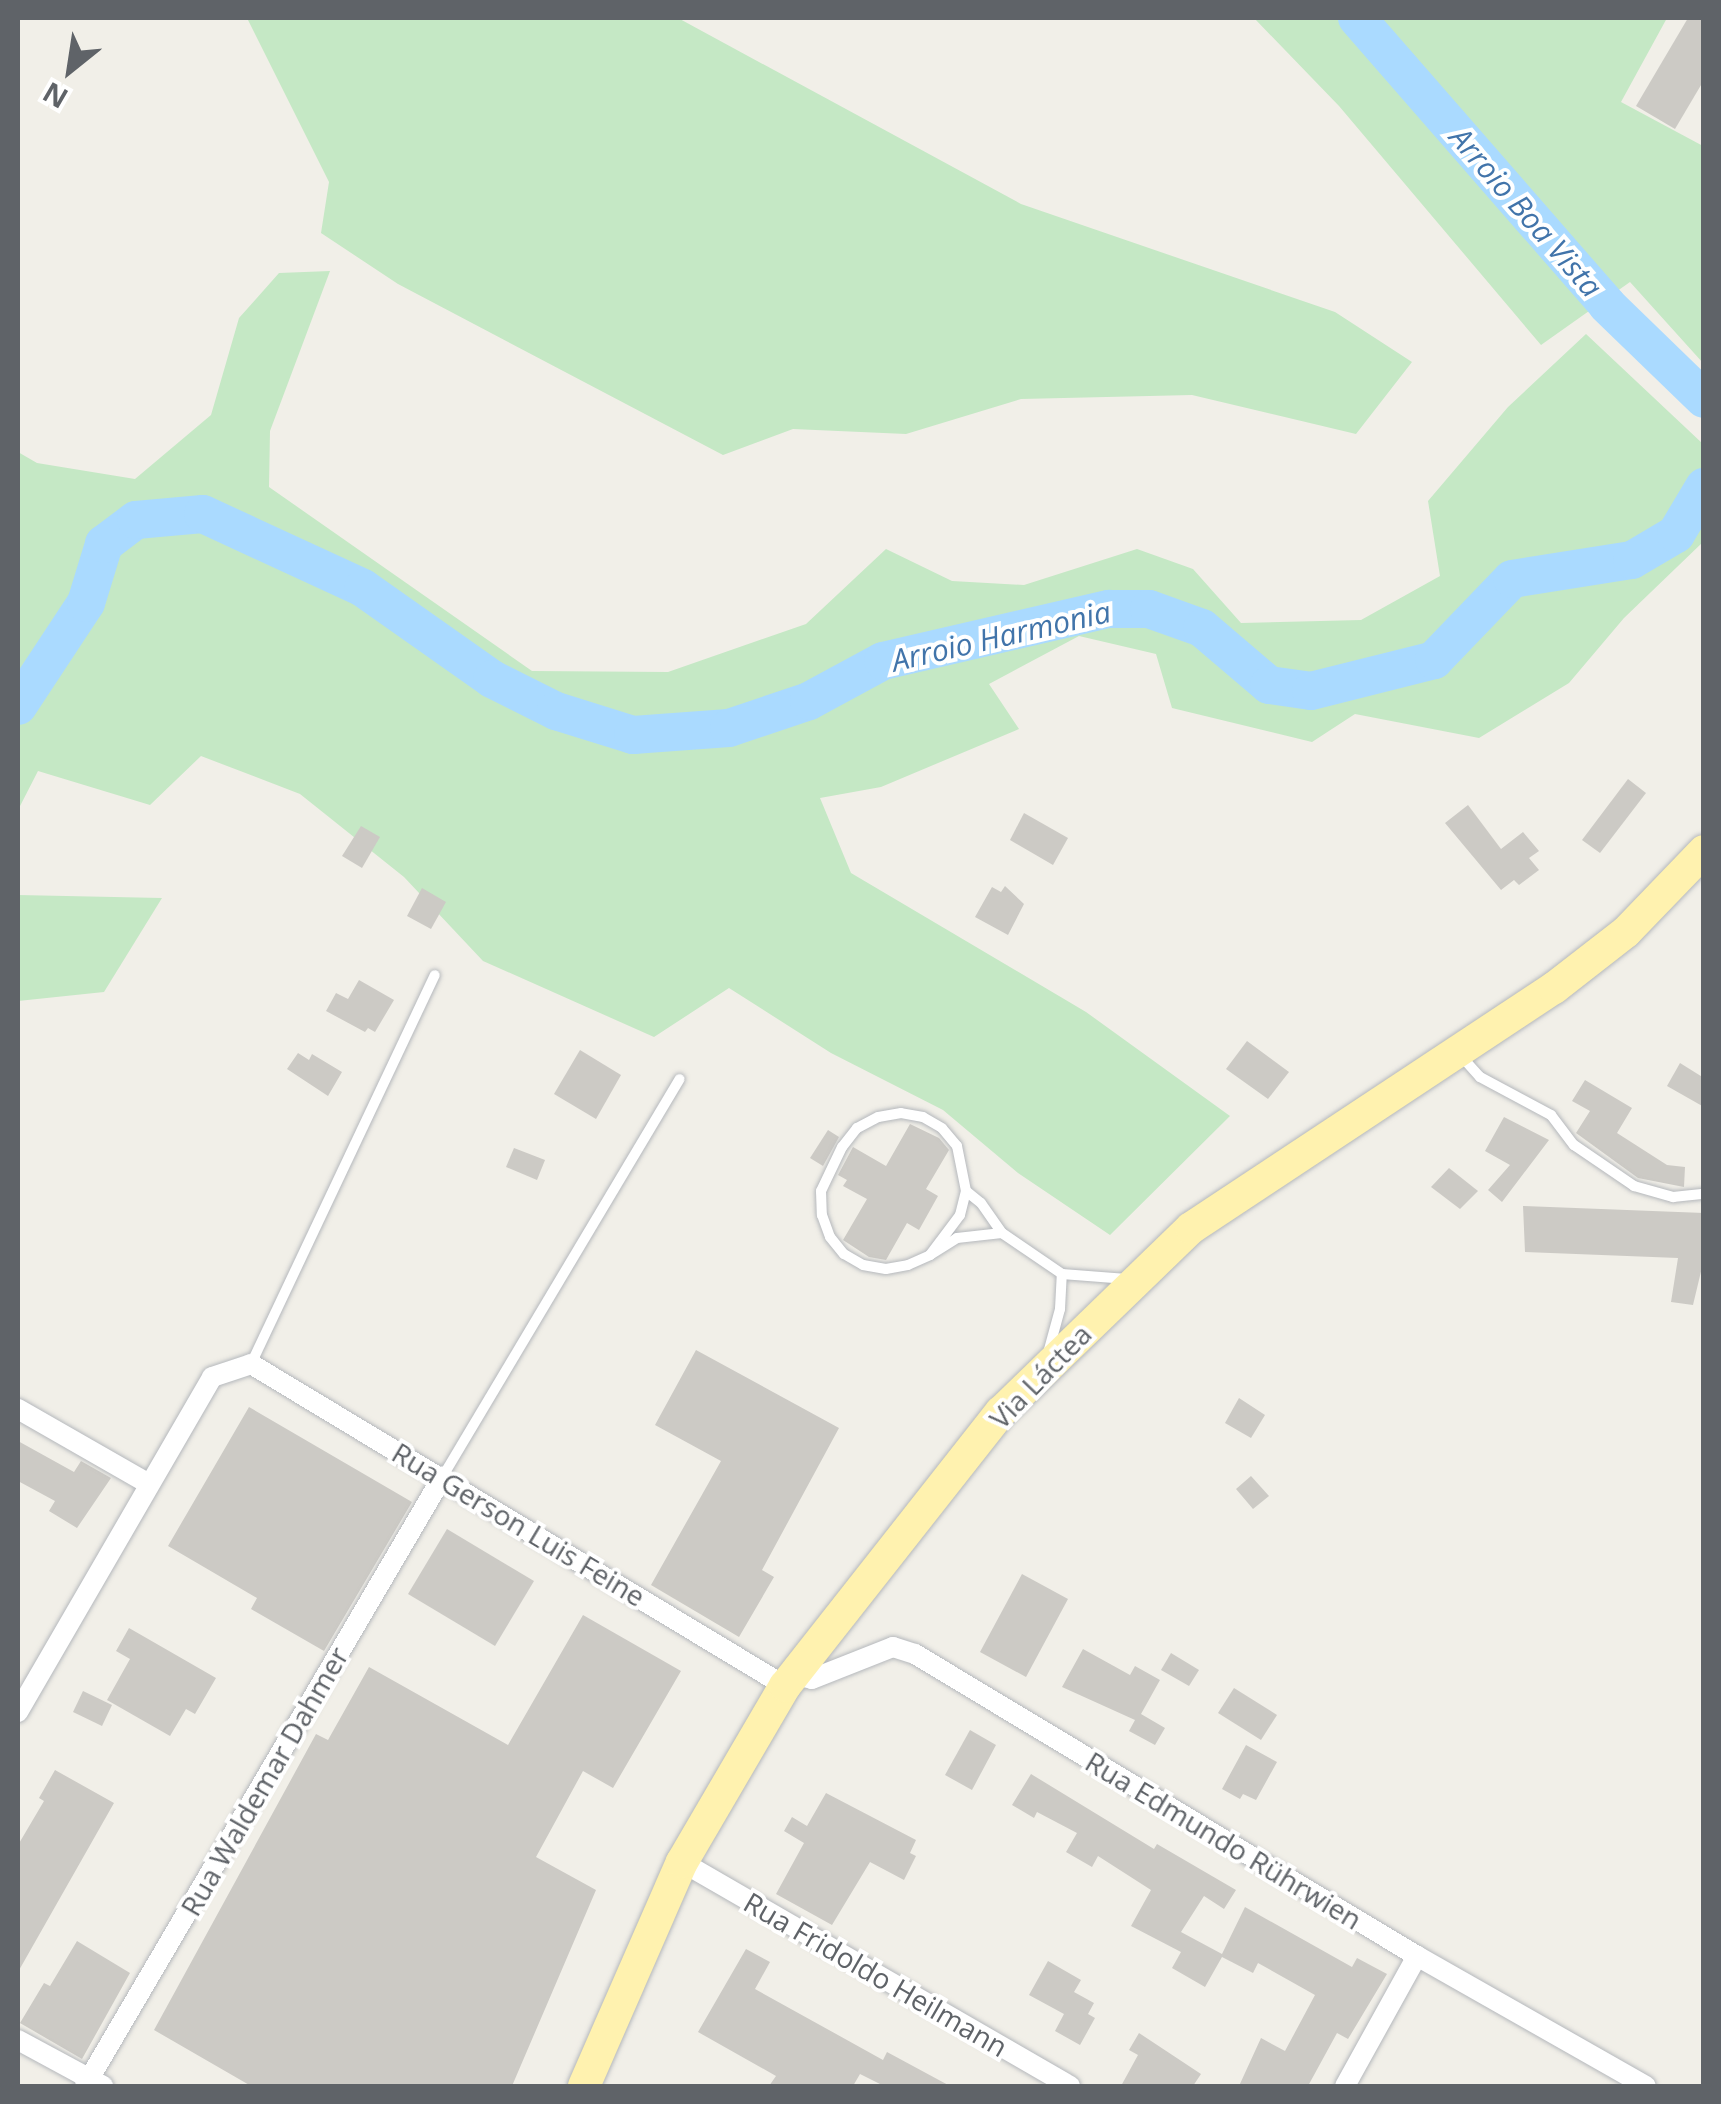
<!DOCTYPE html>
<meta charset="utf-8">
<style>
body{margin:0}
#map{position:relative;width:1721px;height:2104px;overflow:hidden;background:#f1efe8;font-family:"Open Sans",sans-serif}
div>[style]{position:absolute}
.green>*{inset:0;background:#c5e8c5}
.river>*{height:38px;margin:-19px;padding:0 19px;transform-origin:19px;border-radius:19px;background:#aadaff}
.building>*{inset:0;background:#cccac5}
.roads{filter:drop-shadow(0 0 2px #b5b8bc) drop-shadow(0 0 2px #b5b8bc)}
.lane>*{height:10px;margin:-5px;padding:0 5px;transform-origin:5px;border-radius:5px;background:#fff}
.street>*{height:20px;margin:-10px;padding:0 10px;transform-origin:10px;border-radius:10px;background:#fff}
.primary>*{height:32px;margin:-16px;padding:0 16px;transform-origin:16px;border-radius:16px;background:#fff2af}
span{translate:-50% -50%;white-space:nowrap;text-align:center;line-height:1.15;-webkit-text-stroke:8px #fff;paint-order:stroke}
.street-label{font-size:28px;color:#5f6368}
.water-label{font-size:30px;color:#4174aa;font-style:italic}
.frame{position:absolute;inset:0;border:20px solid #5f6368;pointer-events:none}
.north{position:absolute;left:20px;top:20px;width:100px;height:100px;-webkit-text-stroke:8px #fff;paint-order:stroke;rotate:210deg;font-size:28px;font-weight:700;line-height:40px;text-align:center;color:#5f6368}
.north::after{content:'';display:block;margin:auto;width:35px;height:45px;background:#5f6368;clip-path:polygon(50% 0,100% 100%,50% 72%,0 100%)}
</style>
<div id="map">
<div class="green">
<div style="clip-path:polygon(247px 18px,678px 18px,1021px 204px,1335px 312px,1412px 362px,1356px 434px,1192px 395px,1021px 399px,906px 434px,793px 429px,723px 455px,398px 284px,321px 233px,329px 182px)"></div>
<div style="clip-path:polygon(1254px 18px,1667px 18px,1621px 102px,1703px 146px,1703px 363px,1630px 282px,1541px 345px,1339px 106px)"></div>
<div style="clip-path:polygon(330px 271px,270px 431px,269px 487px,532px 671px,668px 672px,806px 624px,886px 549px,952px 581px,1024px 585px,1137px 549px,1193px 569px,1241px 623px,1361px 620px,1440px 576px,1428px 501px,1508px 407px,1586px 334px,1703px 444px,1703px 542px,1624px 618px,1569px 683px,1479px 738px,1355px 714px,1312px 742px,1172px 708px,1156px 654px,1079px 636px,989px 684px,1019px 729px,881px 787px,820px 798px,851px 873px,1086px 1012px,1230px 1116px,1110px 1235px,1018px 1173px,943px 1110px,831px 1053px,729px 988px,654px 1037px,483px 961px,404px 877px,300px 794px,201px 756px,150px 805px,38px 771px,18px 810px,18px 452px,37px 463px,135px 479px,211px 415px,239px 318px,279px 273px)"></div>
<div style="clip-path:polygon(18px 895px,162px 898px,104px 992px,18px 1001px)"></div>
</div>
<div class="river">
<div style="left:1357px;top:18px;width:381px;rotate:48.9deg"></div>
<div style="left:1607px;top:305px;width:135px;rotate:44.1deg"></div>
<div style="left:18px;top:706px;width:123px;rotate:-56.6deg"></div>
<div style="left:86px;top:603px;width:62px;rotate:-73deg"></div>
<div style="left:104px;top:544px;width:40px;rotate:-37deg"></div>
<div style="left:136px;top:520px;width:67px;rotate:-5.1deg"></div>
<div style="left:203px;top:514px;width:176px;rotate:24.8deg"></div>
<div style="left:363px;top:588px;width:158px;rotate:35.2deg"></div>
<div style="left:492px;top:679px;width:72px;rotate:26.6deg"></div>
<div style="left:556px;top:711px;width:81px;rotate:17.3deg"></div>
<div style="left:633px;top:735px;width:96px;rotate:-4.2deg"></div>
<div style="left:729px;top:728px;width:84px;rotate:-18.6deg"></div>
<div style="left:809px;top:701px;width:84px;rotate:-28.4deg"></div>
<div style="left:883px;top:661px;width:232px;rotate:-13deg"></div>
<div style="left:1109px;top:609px;width:40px"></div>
<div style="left:1149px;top:609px;width:56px;rotate:19.7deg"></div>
<div style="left:1202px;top:628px;width:88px;rotate:40.4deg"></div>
<div style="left:1269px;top:685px;width:42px;rotate:8.1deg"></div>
<div style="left:1311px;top:691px;width:127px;rotate:-14.1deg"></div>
<div style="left:1434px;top:660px;width:112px;rotate:-46.1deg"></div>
<div style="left:1512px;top:579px;width:121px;rotate:-9deg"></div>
<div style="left:1632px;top:560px;width:51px;rotate:-30.6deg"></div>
<div style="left:1676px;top:534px;width:55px;rotate:-59.2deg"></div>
</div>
<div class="building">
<div style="clip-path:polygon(1688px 18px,1704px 18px,1704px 80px,1675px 129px,1636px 106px)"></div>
<div style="clip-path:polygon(1628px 779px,1646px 793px,1600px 853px,1582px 840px)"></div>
<div style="clip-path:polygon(1468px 805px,1501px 849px,1523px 832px,1539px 851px,1529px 858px,1539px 870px,1519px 885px,1514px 880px,1501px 890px,1445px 823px)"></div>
<div style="clip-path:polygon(1024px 813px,1068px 838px,1053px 865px,1010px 840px)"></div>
<div style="clip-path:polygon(361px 826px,380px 837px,362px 868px,342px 856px)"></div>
<div style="clip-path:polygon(1005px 886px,1024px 904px,1008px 935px,975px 917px,992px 887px,1001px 892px)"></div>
<div style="clip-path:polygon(422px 888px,446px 902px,431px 929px,407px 916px)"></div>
<div style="clip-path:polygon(359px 980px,394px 1000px,375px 1032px,368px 1028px,365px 1032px,326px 1011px,336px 993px,348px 999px)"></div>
<div style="clip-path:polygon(1247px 1041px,1289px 1072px,1268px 1099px,1226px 1069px)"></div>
<div style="clip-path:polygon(580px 1050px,621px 1075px,596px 1119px,554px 1094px)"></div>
<div style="clip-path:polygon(298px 1053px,309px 1060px,312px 1054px,342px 1072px,328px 1096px,287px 1069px)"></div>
<div style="clip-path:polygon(1680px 1063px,1704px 1078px,1704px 1107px,1667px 1086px)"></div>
<div style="clip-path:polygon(1585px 1080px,1632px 1108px,1617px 1133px,1667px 1165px,1685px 1167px,1684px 1187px,1638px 1178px,1576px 1133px,1590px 1111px,1572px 1101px)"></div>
<div style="clip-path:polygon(1504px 1117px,1549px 1140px,1502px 1202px,1488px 1190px,1510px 1165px,1485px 1151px)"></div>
<div style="clip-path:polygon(910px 1124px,939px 1138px,949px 1150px,926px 1189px,938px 1196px,919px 1230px,907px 1223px,886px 1260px,869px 1257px,843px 1240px,867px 1199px,843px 1186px,847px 1180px,838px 1175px,853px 1147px,886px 1166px)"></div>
<div style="clip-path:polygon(828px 1130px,839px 1137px,823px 1166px,810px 1158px)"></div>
<div style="clip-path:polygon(514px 1148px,545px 1160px,537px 1180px,506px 1167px)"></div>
<div style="clip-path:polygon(1449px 1168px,1478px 1191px,1460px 1209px,1431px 1187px)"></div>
<div style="clip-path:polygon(1523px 1206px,1704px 1213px,1704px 1259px,1693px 1305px,1671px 1302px,1678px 1258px,1525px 1252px)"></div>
<div style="clip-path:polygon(696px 1350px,839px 1428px,762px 1570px,774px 1577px,739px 1637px,651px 1585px,721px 1461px,655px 1425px)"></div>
<div style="clip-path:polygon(1239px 1398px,1265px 1415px,1251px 1438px,1225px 1423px)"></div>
<div style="clip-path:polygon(249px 1407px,412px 1502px,324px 1651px,251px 1609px,257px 1598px,168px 1546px)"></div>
<div style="clip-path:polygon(18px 1441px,74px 1472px,81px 1461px,111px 1478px,77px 1528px,49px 1511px,55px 1501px,18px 1481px)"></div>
<div style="clip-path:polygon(1251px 1476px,1269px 1496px,1253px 1509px,1236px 1489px)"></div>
<div style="clip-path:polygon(447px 1529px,534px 1581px,495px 1646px,408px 1594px)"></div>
<div style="clip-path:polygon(1022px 1574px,1068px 1599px,1026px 1677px,980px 1652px)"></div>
<div style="clip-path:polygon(583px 1615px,681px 1671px,613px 1788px,583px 1771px,536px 1857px,596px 1890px,512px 2086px,251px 2086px,154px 2030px,316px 1734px,328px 1740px,369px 1667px,508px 1745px)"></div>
<div style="clip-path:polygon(129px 1628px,216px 1678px,195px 1714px,186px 1709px,170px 1736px,107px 1700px,130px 1659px,116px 1651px)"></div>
<div style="clip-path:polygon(1083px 1649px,1130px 1675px,1135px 1666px,1160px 1680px,1141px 1714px,1165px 1728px,1155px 1745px,1129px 1731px,1135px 1720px,1062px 1687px)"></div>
<div style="clip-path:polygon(1171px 1653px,1199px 1670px,1189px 1686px,1161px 1670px)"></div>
<div style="clip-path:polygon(1234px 1688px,1277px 1715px,1261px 1740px,1218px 1713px)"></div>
<div style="clip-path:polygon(83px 1691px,112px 1705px,102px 1726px,73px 1712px)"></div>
<div style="clip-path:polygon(970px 1730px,996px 1745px,972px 1790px,945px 1775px)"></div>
<div style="clip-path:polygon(1246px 1745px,1277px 1762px,1256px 1800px,1243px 1794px,1240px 1799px,1222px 1789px)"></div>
<div style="clip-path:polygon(55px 1770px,114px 1803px,18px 1972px,18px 1845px,44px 1801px,39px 1798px)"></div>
<div style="clip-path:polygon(1031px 1774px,1154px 1849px,1157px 1844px,1236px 1890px,1224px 1909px,1204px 1896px,1181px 1932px,1222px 1954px,1245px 1907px,1352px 1967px,1357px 1958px,1387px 1974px,1348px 2039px,1337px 2033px,1308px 2086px,1239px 2086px,1261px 2038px,1285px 2051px,1315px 1995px,1258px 1963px,1253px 1973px,1222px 1957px,1205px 1987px,1172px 1968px,1181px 1952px,1131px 1926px,1151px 1890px,1098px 1856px,1092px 1867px,1066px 1852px,1077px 1833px,1037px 1812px,1034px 1818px,1012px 1805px)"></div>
<div style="clip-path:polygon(826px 1793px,916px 1840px,910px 1853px,916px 1856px,904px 1880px,870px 1862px,832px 1925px,776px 1894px,804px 1843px,784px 1831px,792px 1817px,807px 1826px)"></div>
<div style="clip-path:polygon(77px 1941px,130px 1973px,82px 2059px,20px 2023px,44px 1983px,50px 1986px)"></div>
<div style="clip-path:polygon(746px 1949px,770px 1962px,755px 1989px,883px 2060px,887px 2052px,950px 2086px,884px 2086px,860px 2074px,853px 2086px,769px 2086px,776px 2076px,698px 2032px)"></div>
<div style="clip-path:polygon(1048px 1961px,1081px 1980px,1074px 1992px,1094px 2003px,1088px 2014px,1095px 2018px,1080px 2045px,1055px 2031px,1064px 2014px,1029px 1995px)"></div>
<div style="clip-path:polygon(1139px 2033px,1201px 2074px,1193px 2086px,1121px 2086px,1138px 2055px,1129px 2050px)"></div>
</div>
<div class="roads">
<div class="lane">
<div style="left:1462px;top:1057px;width:27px;rotate:48deg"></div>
<div style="left:1480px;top:1077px;width:81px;rotate:28.2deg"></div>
<div style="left:1551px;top:1115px;width:38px;rotate:53deg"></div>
<div style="left:1574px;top:1145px;width:73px;rotate:34.3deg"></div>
<div style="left:1634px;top:1186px;width:41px;rotate:15.8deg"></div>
<div style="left:1673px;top:1197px;width:31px;rotate:-6deg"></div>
<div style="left:966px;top:1191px;width:19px;rotate:39deg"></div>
<div style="left:981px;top:1203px;width:37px;rotate:55deg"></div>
<div style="left:1002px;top:1233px;width:73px;rotate:34.3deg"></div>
<div style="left:1062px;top:1274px;width:65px;rotate:4.4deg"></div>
<div style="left:930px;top:1255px;width:50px;rotate:-53.1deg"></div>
<div style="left:960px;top:1215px;width:25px;rotate:-76deg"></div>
<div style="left:966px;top:1191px;width:46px;rotate:-101.3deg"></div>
<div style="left:957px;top:1146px;width:23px;rotate:-130deg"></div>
<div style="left:942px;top:1128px;width:22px;rotate:-150deg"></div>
<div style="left:923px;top:1117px;width:22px;rotate:-170deg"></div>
<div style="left:901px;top:1113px;width:23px;rotate:170deg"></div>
<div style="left:878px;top:1117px;width:24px;rotate:152deg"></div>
<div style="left:857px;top:1128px;width:24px;rotate:128deg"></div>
<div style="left:842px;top:1147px;width:49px;rotate:115.5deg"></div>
<div style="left:821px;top:1191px;width:24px;rotate:88deg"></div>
<div style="left:822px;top:1215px;width:23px;rotate:70deg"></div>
<div style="left:830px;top:1237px;width:22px;rotate:51deg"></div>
<div style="left:844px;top:1254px;width:22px;rotate:30deg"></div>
<div style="left:863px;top:1265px;width:23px;rotate:10deg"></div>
<div style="left:886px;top:1269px;width:22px;rotate:-10deg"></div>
<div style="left:908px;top:1265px;width:24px;rotate:-24deg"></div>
<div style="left:930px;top:1255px;width:32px;rotate:-32deg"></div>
<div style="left:957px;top:1238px;width:45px;rotate:-6.3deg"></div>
<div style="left:1048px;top:1353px;width:46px;rotate:-74.7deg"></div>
<div style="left:1060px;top:1309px;width:35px;rotate:-87deg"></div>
<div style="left:251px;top:1364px;width:430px;rotate:-64.7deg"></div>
<div style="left:443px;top:1476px;width:462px;rotate:-59.2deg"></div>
</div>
<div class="street">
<div style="left:18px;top:1409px;width:151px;rotate:29.8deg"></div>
<div style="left:795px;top:1675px;width:17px;rotate:13deg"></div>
<div style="left:812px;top:1679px;width:87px;rotate:-21.6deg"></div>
<div style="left:893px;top:1647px;width:23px;rotate:18deg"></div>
<div style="left:915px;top:1654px;width:586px;rotate:31.03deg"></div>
<div style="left:1417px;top:1956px;width:263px;rotate:29.6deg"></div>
<div style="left:18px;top:1712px;width:387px;rotate:-59.9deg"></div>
<div style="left:212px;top:1377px;width:41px;rotate:-18.4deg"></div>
<div style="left:251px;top:1364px;width:624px;rotate:31.09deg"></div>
<div style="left:682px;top:1862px;width:448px;rotate:30deg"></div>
<div style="left:18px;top:2040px;width:97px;rotate:28.4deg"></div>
<div style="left:85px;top:2086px;width:707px;rotate:-59.59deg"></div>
<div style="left:1345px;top:2086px;width:149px;rotate:-61deg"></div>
</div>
<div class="primary">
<div style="left:584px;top:2086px;width:244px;rotate:-66.4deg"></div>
<div style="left:682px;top:1862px;width:204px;rotate:-59.7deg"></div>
<div style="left:785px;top:1686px;width:349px;rotate:-51.8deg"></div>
<div style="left:1001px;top:1412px;width:264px;rotate:-44.1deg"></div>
<div style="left:1191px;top:1228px;width:435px;rotate:-33.5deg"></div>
<div style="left:1554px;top:988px;width:91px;rotate:-37.9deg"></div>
<div style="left:1626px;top:932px;width:112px;rotate:-46.1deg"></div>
</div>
</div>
<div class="street-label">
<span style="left:1040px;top:1376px;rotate:-46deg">Via Láctea</span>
<span style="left:519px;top:1524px;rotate:31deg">Rua Gerson Luis Feine</span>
<span style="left:264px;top:1781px;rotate:-60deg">Rua Waldemar Dahmer</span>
<span style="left:1224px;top:1840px;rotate:31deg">Rua Edmundo Rührwien</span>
<span style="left:876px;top:1974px;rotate:30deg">Rua Fridoldo Heilmann</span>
</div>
<div class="water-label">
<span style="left:1526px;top:212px;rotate:49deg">Arroio Boa Vista</span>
<span style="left:1001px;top:636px;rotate:-13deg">Arroio Harmonia</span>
</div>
<div class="frame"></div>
<div class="north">N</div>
</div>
